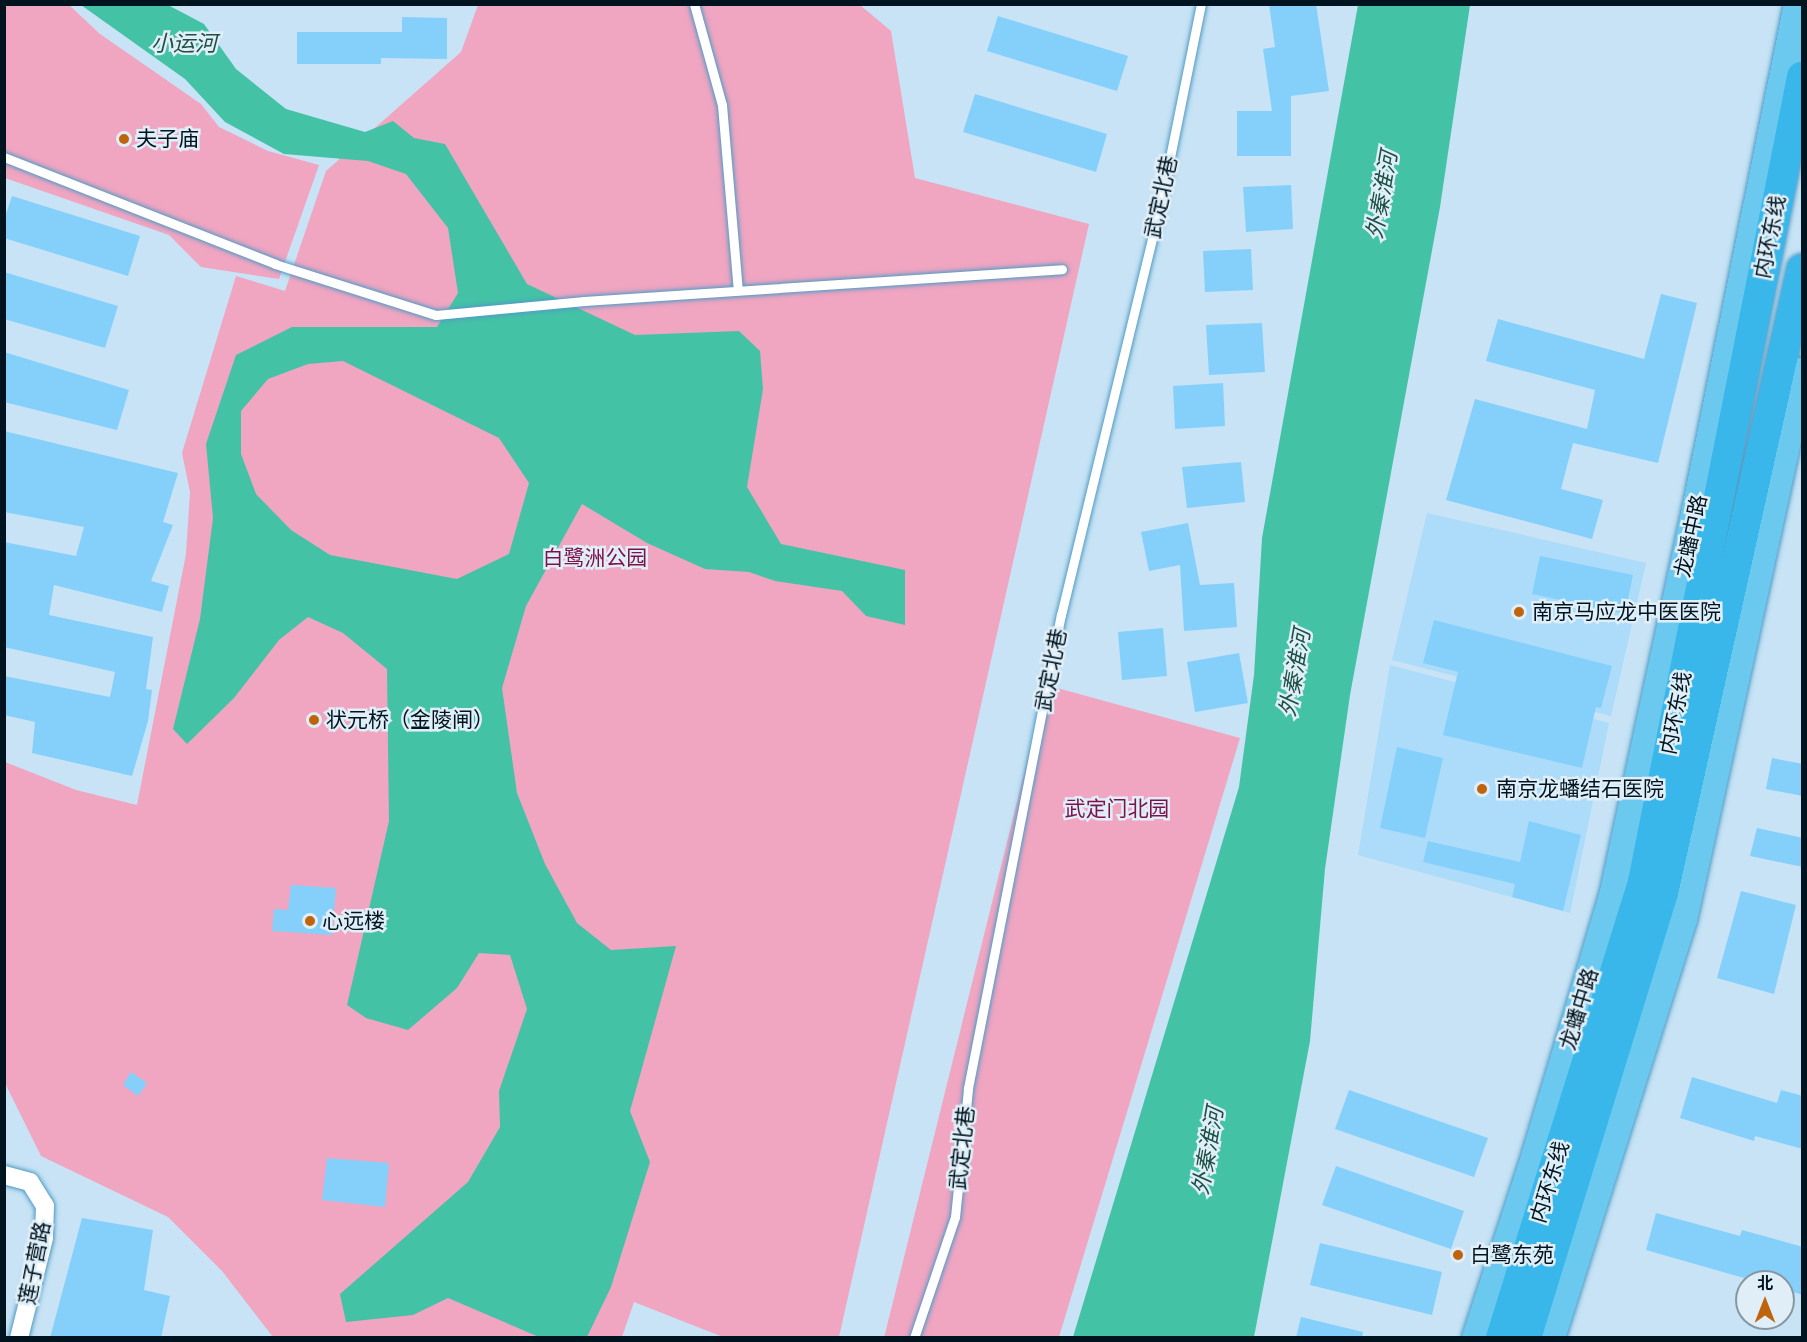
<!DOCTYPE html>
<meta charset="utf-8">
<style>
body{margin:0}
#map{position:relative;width:1807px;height:1342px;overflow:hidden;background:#c7e3f5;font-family:Cabin,"Noto Sans SC",sans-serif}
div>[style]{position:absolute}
.built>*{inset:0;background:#acdcf9}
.green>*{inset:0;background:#f0a5c1}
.water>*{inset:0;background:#44c2a6}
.building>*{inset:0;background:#85d0fb}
.roads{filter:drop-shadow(0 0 2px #519bc5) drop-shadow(0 0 2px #519bc5)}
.service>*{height:9px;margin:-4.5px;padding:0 4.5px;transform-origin:4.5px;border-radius:4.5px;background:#fff}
.minor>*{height:18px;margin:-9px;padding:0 9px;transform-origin:9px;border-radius:9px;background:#fff}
.primary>*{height:28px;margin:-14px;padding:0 14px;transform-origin:14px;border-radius:14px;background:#6bc9ef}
.trunk>*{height:30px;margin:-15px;padding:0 15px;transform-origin:15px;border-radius:15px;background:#3ab7ea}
.dots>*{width:16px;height:16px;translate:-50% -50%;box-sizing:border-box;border:3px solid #e0eef7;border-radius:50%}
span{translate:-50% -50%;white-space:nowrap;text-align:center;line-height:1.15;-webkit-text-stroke:5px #e0eef7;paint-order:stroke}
.poi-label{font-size:21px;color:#001420}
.left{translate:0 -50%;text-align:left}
.street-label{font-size:21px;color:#001420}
.park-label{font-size:21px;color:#7d114a}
.water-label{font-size:22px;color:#1c5044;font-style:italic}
.frame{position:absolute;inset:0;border:6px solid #001420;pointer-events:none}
.north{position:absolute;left:1735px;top:1270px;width:60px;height:60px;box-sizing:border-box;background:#e0eef7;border:2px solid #8697a1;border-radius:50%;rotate:0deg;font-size:16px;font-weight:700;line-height:24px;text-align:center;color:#001420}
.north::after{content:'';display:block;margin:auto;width:21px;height:27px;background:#bf640c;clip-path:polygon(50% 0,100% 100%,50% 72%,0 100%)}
</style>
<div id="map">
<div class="built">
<div style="clip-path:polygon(1427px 513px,1646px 563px,1611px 716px,1392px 660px)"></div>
<div style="clip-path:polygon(1390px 665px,1609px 723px,1570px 913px,1358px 855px)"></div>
</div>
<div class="green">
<div style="clip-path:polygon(5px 4px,69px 5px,100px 34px,201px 104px,219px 127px,268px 151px,319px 165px,279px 279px,201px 267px,169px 235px,5px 178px)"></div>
<div style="clip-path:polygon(478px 5px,860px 5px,891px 31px,915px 178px,1089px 224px,839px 1337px,723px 1337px,634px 1302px,622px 1337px,273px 1337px,222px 1271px,168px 1217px,41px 1156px,5px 1083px,5px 762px,76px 790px,137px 805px,186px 554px,190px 492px,182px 453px,236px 276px,285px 291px,326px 171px,461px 52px)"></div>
<div style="clip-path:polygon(1046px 685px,1240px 738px,1059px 1337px,884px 1338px)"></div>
</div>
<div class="water">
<div style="clip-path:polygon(evenodd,81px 5px,168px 5px,204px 24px,236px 69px,286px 109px,365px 132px,393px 121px,414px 138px,445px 144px,527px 284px,635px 335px,739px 331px,760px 351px,763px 389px,747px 487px,781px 544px,905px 570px,905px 625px,866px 616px,842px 591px,775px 581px,749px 572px,705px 569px,647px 543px,582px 504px,526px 606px,502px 688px,517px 793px,545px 864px,577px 923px,611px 950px,676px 946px,630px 1111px,650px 1162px,611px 1287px,587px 1337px,539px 1337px,448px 1298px,413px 1315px,346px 1322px,340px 1294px,468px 1182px,500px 1127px,499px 1091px,527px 1009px,510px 955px,479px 953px,457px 988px,408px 1030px,366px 1018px,347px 1005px,389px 821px,387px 669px,343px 633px,308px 617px,279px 640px,234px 698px,187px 744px,173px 729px,200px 619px,213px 518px,206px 444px,236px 355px,292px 327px,437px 327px,458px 293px,448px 228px,406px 174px,368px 161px,284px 154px,225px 122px,185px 79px,81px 5px,343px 361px,499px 438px,529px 483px,509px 554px,457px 579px,330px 555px,291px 530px,256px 494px,241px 454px,241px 411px,268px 379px,308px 364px,343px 361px)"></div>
<div style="clip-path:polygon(1358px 5px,1470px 5px,1440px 207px,1350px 695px,1325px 869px,1310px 1041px,1254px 1337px,1073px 1337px,1239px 787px,1254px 675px,1262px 538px)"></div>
</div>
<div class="building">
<div style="clip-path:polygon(1269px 4px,1316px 4px,1329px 91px,1291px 96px,1291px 156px,1237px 156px,1237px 111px,1272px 111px,1263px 49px,1275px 47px)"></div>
<div style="clip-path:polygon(998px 16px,1128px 56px,1117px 91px,987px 51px)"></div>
<div style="clip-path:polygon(402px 17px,447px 18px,447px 59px,381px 58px,381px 64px,297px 64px,297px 32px,402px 32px)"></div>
<div style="clip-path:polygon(975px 94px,1107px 134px,1096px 172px,963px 132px)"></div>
<div style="clip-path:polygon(1291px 185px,1293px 229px,1246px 232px,1243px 187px)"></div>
<div style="clip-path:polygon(12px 196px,140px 236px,128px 276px,4px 238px,4px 220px)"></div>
<div style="clip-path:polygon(1251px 249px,1253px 290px,1205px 292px,1203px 251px)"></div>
<div style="clip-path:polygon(4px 272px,118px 306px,105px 348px,4px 319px)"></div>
<div style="clip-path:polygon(1661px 294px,1697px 303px,1658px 463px,1573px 443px,1561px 489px,1603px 500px,1592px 539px,1446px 500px,1475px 399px,1587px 429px,1595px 390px,1486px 361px,1498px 319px,1644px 359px)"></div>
<div style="clip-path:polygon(1262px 323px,1265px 372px,1209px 375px,1206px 325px)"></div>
<div style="clip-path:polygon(4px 352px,129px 390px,117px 430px,4px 402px)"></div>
<div style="clip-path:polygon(1223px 383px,1225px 426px,1175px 429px,1173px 386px)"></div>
<div style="clip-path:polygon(4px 431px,178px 473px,163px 522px,173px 525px,151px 581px,169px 586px,162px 612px,54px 585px,49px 615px,153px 637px,146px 689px,152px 690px,148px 721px,132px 776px,32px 753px,35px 722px,4px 715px,4px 676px,110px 697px,115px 672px,4px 647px,4px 542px,76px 556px,84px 527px,4px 512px)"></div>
<div style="clip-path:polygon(1241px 462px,1245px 502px,1187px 508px,1182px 467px)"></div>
<div style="clip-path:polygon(1188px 523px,1200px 585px,1234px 583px,1237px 627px,1184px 631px,1180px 565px,1149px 571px,1141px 532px)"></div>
<div style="clip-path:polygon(1540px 556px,1633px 575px,1625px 614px,1532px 594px)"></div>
<div style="clip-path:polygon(1434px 620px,1612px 666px,1601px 708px,1596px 707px,1582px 768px,1443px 735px,1458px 672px,1423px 663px)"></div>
<div style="clip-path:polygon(1163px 628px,1167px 676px,1122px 680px,1118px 632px)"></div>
<div style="clip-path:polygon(1239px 653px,1248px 703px,1195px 712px,1187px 662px)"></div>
<div style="clip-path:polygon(1397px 747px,1443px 758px,1425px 838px,1380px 828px)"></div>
<div style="clip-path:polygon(1772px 758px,1803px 764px,1803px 796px,1766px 789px)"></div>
<div style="clip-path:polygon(1529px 821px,1581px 835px,1563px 911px,1512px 897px,1515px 884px,1423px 862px,1428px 841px,1520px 862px)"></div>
<div style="clip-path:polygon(1757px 828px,1803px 838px,1803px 867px,1750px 856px)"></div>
<div style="clip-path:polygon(291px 885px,336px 888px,332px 935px,272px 931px,274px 909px,288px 910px)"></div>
<div style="clip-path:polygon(1741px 891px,1796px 905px,1774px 994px,1717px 978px)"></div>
<div style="clip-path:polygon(131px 1072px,147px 1083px,138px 1096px,123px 1085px)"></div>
<div style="clip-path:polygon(1692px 1077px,1777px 1103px,1781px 1090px,1803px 1096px,1803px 1149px,1755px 1136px,1754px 1141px,1680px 1118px)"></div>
<div style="clip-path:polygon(1349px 1090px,1488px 1138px,1474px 1177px,1335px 1129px)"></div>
<div style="clip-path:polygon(327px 1158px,389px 1163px,385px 1207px,322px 1200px)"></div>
<div style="clip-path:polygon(1336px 1166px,1464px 1211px,1451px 1249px,1322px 1205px)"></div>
<div style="clip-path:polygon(1656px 1213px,1740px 1236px,1742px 1230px,1803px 1247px,1803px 1295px,1783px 1289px,1783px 1282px,1758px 1282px,1646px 1250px)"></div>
<div style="clip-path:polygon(82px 1218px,153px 1230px,144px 1290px,170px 1296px,161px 1338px,50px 1338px)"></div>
<div style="clip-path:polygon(1320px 1243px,1442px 1272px,1432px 1315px,1310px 1285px)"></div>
<div style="clip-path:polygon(1301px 1317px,1363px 1332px,1362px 1338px,1296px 1338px)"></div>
</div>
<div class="roads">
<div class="service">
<div style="left:694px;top:4px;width:105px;rotate:74.5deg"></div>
<div style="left:722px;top:105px;width:186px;rotate:85.1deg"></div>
<div style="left:4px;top:157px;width:291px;rotate:21.5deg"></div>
<div style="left:275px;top:264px;width:169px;rotate:17.6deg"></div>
<div style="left:436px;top:315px;width:149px;rotate:-5.4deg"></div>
<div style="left:584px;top:301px;width:479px;rotate:-3.8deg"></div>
<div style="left:914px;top:1338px;width:128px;rotate:-71.3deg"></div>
<div style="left:955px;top:1217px;width:130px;rotate:-84.2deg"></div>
<div style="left:968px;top:1088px;width:482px;rotate:-78.9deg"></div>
<div style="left:1061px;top:615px;width:425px;rotate:-76.4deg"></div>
<div style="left:1161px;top:202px;width:202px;rotate:-78.6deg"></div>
</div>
<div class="minor">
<div style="left:4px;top:1175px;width:27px;rotate:15deg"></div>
<div style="left:30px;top:1182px;width:28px;rotate:58deg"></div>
<div style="left:45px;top:1206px;width:32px;rotate:92deg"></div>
<div style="left:44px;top:1238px;width:103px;rotate:104deg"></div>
</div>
<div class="primary">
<div style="left:1476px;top:1338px;width:194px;rotate:-71.9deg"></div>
<div style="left:1536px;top:1154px;width:273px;rotate:-73.4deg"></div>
<div style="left:1614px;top:892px;width:391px;rotate:-77.9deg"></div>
<div style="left:1696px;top:510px;width:516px;rotate:-78.6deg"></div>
<div style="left:1551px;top:1338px;width:438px;rotate:-72.5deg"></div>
<div style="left:1683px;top:920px;width:561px;rotate:-77.75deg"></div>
</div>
<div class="trunk">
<div style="left:1501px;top:1338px;width:478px;rotate:-72.7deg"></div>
<div style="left:1643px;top:882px;width:821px;rotate:-78.83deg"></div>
<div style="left:1526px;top:1338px;width:466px;rotate:-72.9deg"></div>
<div style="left:1663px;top:893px;width:639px;rotate:-77.44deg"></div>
</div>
</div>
<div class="dots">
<div style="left:124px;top:139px;background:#bf640c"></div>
<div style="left:1519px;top:612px;background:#bf640c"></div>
<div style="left:314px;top:720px;background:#bf640c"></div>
<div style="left:1482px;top:789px;background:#bf640c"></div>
<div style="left:310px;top:921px;background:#bf640c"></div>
<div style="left:1458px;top:1255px;background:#bf640c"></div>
</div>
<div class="poi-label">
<span class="left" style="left:136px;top:139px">夫子庙</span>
<span class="left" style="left:1532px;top:612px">南京马应龙中医医院</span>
<span class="left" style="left:326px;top:720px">状元桥（金陵闸）</span>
<span class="left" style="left:1496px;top:789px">南京龙蟠结石医院</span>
<span class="left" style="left:322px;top:921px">心远楼</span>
<span class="left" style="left:1470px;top:1255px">白鹭东苑</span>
</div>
<div class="street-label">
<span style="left:1161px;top:197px;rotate:-78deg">武定北巷</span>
<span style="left:1770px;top:237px;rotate:-79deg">内环东线</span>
<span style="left:1691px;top:536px;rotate:-78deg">龙蟠中路</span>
<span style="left:1051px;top:670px;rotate:-79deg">武定北巷</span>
<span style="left:1676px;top:713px;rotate:-79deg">内环东线</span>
<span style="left:1579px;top:1009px;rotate:-73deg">龙蟠中路</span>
<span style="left:962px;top:1148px;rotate:-84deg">武定北巷</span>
<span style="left:1550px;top:1182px;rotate:-73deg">内环东线</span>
<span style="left:35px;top:1263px;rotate:-79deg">莲子营路</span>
</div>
<div class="park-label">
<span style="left:595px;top:558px">白鹭洲公园</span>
<span style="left:1117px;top:809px">武定门北园</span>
</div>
<div class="water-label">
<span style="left:184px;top:44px">小运河</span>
<span style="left:1382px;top:195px;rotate:-80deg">外秦淮河</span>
<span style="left:1295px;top:673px;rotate:-80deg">外秦淮河</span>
<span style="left:1208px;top:1151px;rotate:-80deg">外秦淮河</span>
</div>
<div class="frame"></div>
<div class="north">北</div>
</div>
